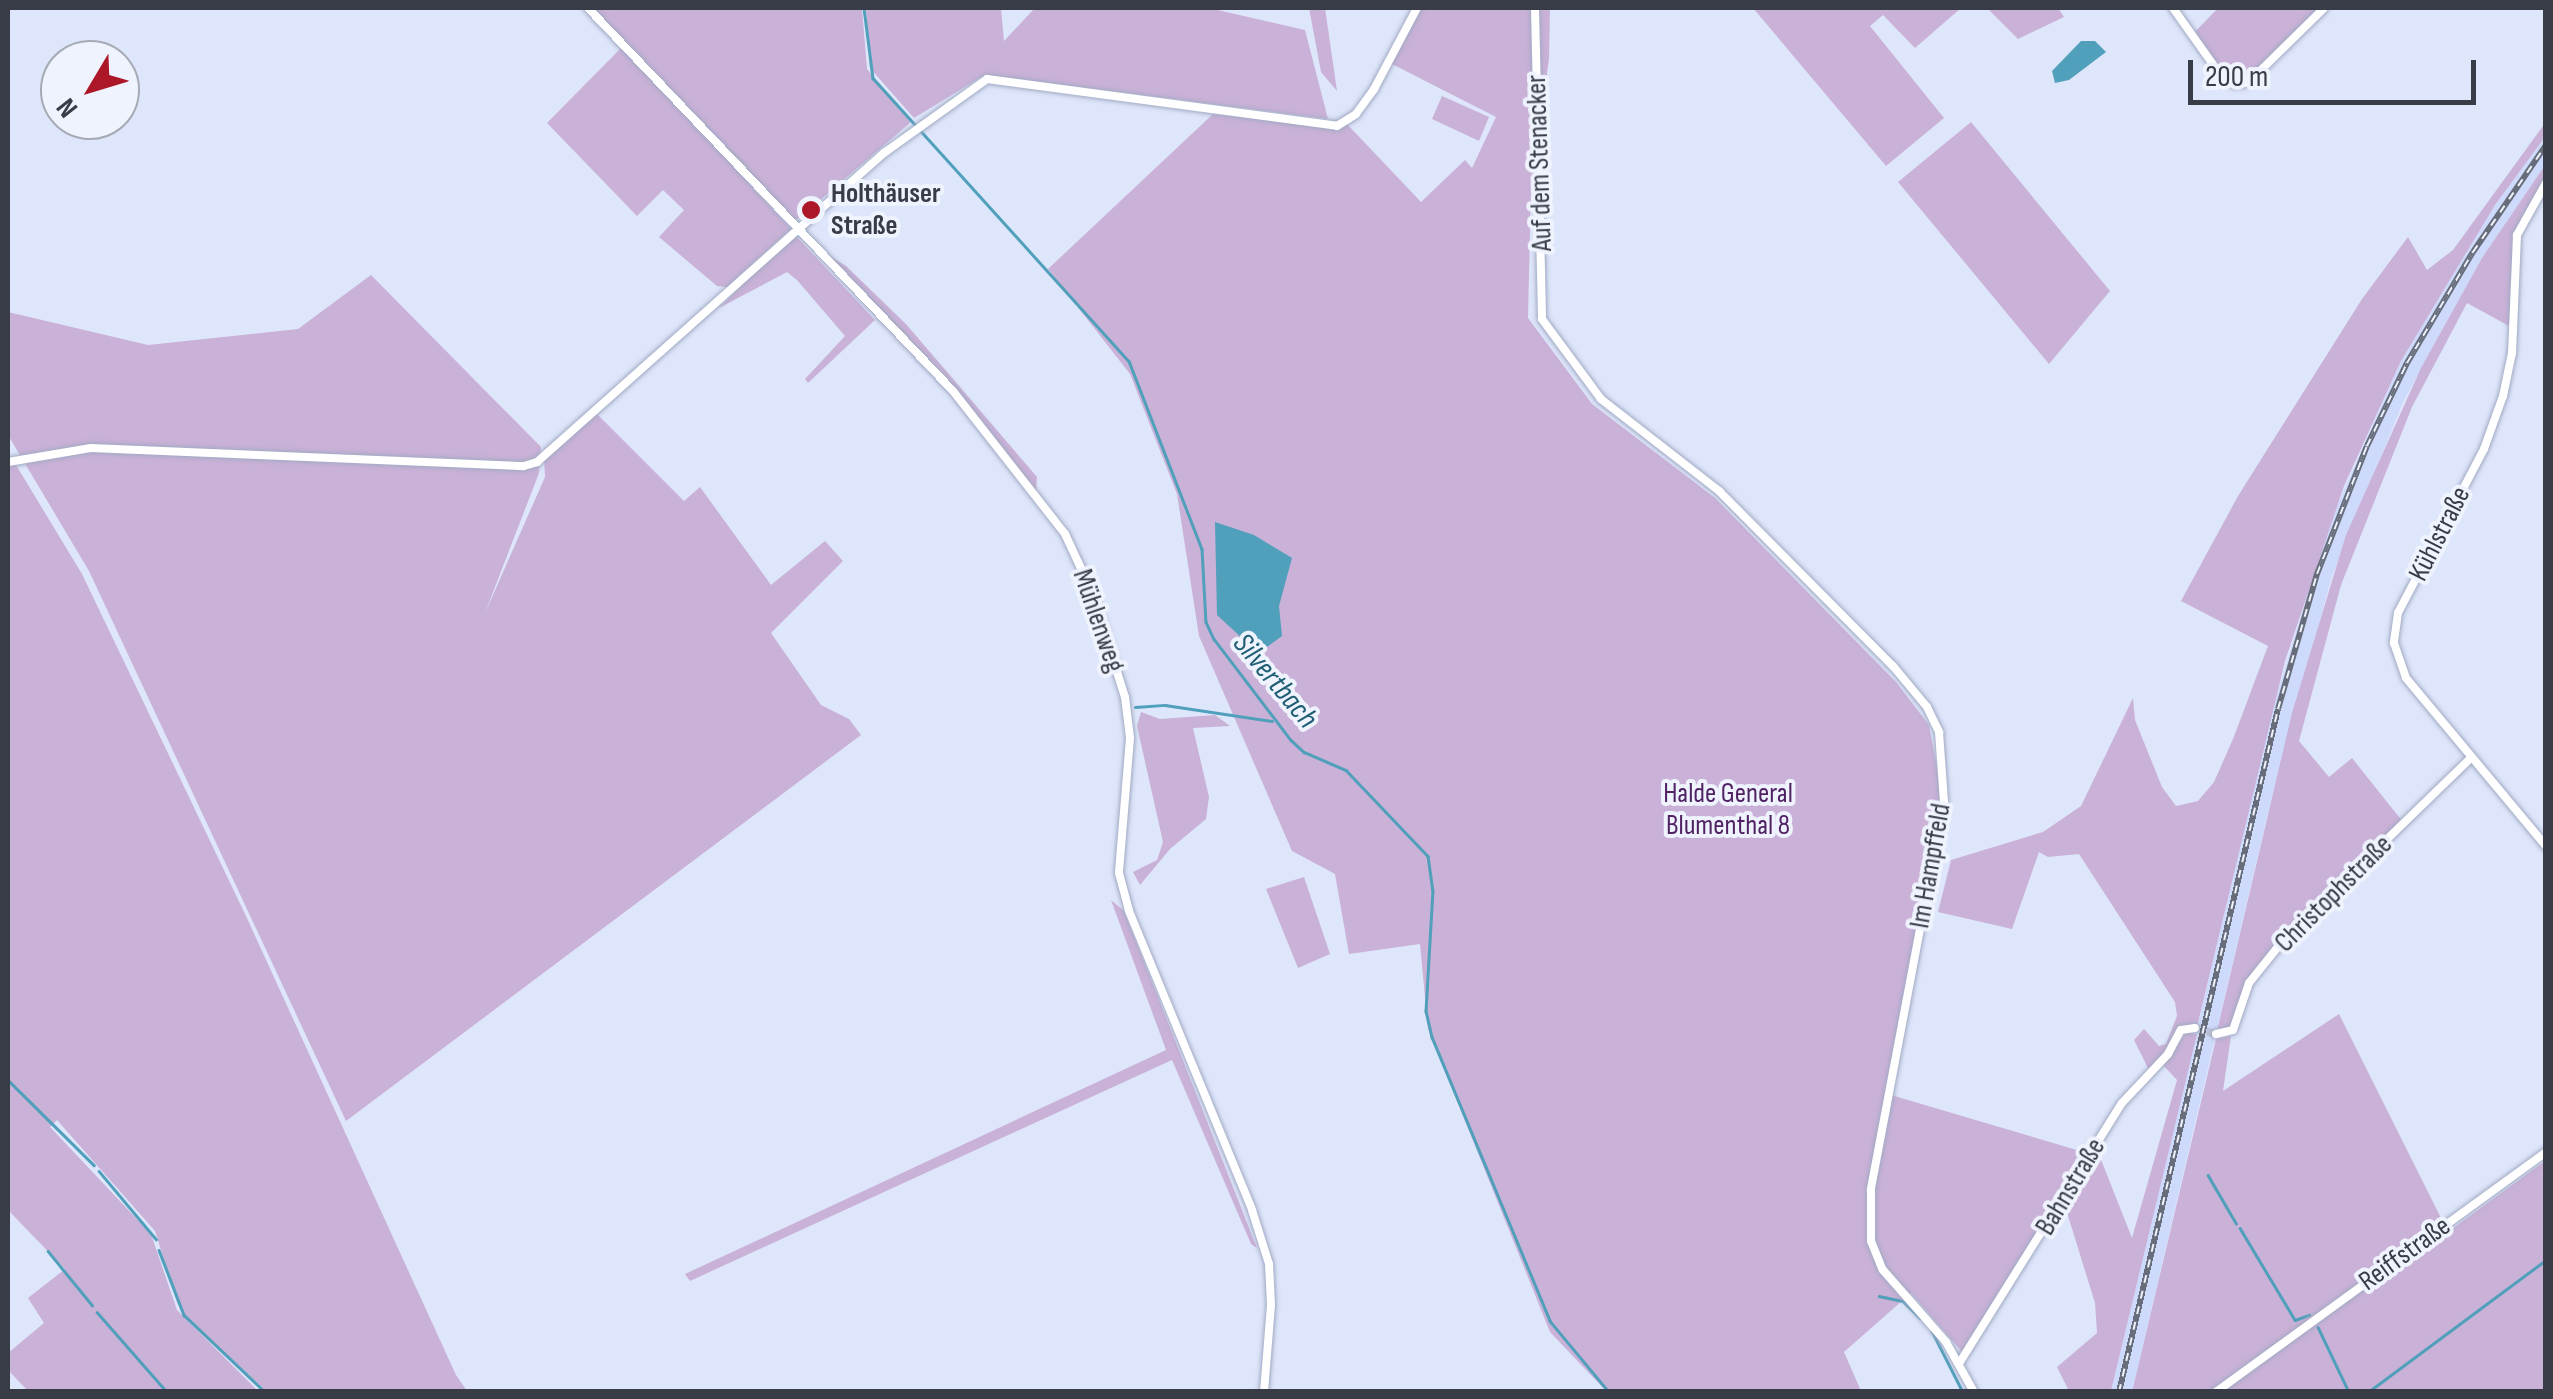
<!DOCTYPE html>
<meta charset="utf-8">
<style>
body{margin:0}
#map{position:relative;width:2553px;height:1399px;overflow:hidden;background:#dee6fb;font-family:"Sofia Sans Condensed",sans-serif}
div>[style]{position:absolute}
.built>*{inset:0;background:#cedafb}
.green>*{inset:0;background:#cab1d7}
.water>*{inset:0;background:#509fbb}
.stream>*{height:2.5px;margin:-1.25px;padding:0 1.25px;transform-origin:1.25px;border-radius:1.25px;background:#509fbb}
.street-tunnel>*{height:8px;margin-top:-4px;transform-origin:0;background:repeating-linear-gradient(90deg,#bdc4d7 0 8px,transparent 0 12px)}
.roads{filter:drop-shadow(0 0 2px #a1aac3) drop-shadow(0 0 2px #a1aac3)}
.street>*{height:8px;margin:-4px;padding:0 4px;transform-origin:4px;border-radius:4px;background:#fff}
.rail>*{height:6px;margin-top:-3px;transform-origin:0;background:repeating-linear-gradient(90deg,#eff3fe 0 8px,#676d7a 0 16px);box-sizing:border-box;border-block:2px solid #676d7a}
.dots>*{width:28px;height:28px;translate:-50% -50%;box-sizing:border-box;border:5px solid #eff3fe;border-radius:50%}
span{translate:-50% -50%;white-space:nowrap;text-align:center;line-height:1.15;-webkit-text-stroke:8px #eff3fe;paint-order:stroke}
.street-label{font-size:28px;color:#383c47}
.poi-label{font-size:28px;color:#383c47;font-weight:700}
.left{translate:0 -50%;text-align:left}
.park-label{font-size:28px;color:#502163}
.water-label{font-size:30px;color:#1f5e73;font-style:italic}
.frame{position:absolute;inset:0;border:10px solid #383c47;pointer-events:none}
.north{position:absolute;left:40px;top:40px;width:100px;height:100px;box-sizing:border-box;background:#eff3fe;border:2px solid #a6aab5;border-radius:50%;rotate:232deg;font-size:28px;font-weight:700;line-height:40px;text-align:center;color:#383c47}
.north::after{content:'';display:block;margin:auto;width:35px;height:45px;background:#ac1828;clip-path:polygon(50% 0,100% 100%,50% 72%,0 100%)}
.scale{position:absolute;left:2188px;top:60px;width:288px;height:45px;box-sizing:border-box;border:5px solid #383c47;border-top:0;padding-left:12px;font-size:30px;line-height:35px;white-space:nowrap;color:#383c47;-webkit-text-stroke:8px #eff3fe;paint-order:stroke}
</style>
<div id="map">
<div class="built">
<div style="clip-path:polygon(2545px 137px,2545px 165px,2482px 258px,2403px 402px,2331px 579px,2267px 816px,2132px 1391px,2111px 1392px,2273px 708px,2327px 529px,2401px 361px,2495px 205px)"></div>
</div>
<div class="green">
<div style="clip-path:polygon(591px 8px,862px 8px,867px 69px,911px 122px,798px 219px,788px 217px)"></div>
<div style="clip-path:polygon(866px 8px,1001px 8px,1004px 41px,1035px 8px,1209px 8px,1305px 30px,1328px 119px,994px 76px,981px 77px,914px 118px,870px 68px)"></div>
<div style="clip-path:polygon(1309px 8px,1325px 8px,1337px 91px,1321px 72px)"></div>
<div style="clip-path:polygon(1421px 8px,1550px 8px,1549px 59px,1531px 188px,1528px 318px,1592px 404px,1715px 498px,1896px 682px,1929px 725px,1943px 800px,1891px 1095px,2087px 1153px,1962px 1352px,1911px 1293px,1844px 1352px,1861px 1391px,1606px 1391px,1550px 1332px,1428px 1029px,1420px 944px,1349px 954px,1335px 874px,1292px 851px,1199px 636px,1177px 494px,1130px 374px,1048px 269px,1213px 114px,1331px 128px,1347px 124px,1421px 202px,1465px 160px,1472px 168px,1496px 117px,1390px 63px)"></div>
<div style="clip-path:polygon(1753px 8px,1961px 8px,1915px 48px,1883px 15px,1870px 26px,1944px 118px,1886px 166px)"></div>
<div style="clip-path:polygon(1987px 8px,2058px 8px,2064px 17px,2018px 39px)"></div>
<div style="clip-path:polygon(2218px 8px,2323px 8px,2261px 69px,2235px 79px,2223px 74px,2192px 35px)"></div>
<div style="clip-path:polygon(622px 47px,791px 229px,727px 287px,717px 286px,659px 237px,684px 210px,663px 190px,637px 216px,547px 123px)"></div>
<div style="clip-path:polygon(1442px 96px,1489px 117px,1479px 141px,1432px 119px)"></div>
<div style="clip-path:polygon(1971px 122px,2110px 291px,2049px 364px,1898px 182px)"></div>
<div style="clip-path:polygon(2545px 123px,2545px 137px,2495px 205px,2401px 361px,2344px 486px,2285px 661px,2197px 1027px,2186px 1026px,2149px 1070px,2134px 1040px,2144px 1029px,2159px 1046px,2166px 1044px,2177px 1016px,2175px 1002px,2079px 854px,2048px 857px,2039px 852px,2012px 929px,1938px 912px,1951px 860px,2043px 832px,2081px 806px,2133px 698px,2135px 720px,2162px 787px,2176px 806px,2198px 801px,2214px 782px,2233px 739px,2268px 646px,2181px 601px,2238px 496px,2362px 299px,2408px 237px,2427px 270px,2453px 250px)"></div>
<div style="clip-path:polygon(2545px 165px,2545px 178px,2514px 232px,2509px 326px,2467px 303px,2412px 407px,2341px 585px,2299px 741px,2329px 777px,2352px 758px,2403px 822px,2293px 926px,2248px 983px,2231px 1028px,2217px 1031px,2292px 713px,2346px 535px,2421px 368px,2482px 258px)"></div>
<div style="clip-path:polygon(794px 234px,875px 320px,808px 383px,805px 379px,845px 336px,797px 280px,787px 272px,719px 308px)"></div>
<div style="clip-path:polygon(821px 251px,846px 266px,906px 324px,1037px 477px,1036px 491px,944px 374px)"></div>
<div style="clip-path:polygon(371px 275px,541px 447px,539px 473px,485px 613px,545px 477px,544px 456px,596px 413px,684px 501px,700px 487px,771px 585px,825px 541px,843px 561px,771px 633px,821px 705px,849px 719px,861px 735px,346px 1121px,89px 571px,8px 435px,8px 312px,148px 345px,298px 329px)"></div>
<div style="clip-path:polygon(16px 465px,82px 574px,246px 916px,456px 1375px,467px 1391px,266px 1391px,185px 1315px,177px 1302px,155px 1231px,57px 1120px,50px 1127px,151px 1234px,177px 1310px,258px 1391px,28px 1391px,8px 1370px,8px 1353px,44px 1323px,28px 1298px,65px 1269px,8px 1210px,8px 466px)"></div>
<div style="clip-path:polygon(1141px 712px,1160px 719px,1215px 715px,1230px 726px,1193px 728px,1209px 797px,1206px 819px,1170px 849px,1140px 885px,1133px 872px,1157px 860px,1163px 842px,1137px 726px)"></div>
<div style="clip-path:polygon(1304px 877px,1330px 954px,1298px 968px,1266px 889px)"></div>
<div style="clip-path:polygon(1111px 900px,1124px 911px,1257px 1248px,1251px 1244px,1172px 1060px,690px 1281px,685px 1274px,1166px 1050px)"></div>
<div style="clip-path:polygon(2339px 1014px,2448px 1232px,2545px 1161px,2545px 1391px,2132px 1392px,2216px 1039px,2231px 1036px,2223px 1091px)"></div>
<div style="clip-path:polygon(2187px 1032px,2197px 1034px,2111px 1391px,2069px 1391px,2057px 1367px,2097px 1333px,2095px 1303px,2065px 1206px,2096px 1147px,2132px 1238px,2177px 1080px,2162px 1064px)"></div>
</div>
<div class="water">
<div style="clip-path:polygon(2081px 41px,2095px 41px,2106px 52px,2069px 80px,2055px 83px,2052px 71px)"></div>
<div style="clip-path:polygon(1215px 522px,1254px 535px,1292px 558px,1279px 606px,1282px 636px,1264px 649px,1244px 640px,1217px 615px)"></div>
</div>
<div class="stream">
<div style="left:864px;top:8px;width:71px;rotate:82.7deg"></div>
<div style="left:873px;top:78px;width:382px;rotate:47.9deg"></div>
<div style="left:1129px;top:361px;width:202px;rotate:68.8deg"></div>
<div style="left:1202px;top:549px;width:73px;rotate:86.9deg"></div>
<div style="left:1206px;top:622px;width:19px;rotate:65deg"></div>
<div style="left:1214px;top:639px;width:127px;rotate:52.7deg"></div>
<div style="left:1291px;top:740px;width:18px;rotate:43deg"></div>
<div style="left:1304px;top:752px;width:46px;rotate:23.2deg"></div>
<div style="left:1346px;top:770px;width:119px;rotate:46.4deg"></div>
<div style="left:1428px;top:856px;width:34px;rotate:82deg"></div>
<div style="left:1433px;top:890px;width:121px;rotate:93.3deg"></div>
<div style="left:1426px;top:1011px;width:27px;rotate:77deg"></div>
<div style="left:1432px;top:1037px;width:308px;rotate:67.4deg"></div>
<div style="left:1550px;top:1321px;width:92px;rotate:50.3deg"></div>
<div style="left:1135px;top:707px;width:30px;rotate:-4deg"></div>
<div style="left:1165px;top:705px;width:108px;rotate:8.5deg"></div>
<div style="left:8px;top:1080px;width:121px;rotate:44.7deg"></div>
<div style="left:99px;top:1171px;width:89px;rotate:50deg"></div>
<div style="left:2208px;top:1175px;width:56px;rotate:59.7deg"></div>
<div style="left:2240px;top:1228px;width:107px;rotate:59.1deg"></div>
<div style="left:2295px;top:1320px;width:15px;rotate:-20deg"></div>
<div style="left:159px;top:1250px;width:70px;rotate:69deg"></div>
<div style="left:184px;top:1315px;width:112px;rotate:43.5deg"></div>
<div style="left:48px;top:1251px;width:70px;rotate:50.8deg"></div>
<div style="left:1879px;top:1296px;width:25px;rotate:12deg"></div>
<div style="left:1903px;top:1301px;width:24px;rotate:45deg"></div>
<div style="left:97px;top:1312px;width:106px;rotate:48.8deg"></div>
<div style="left:2318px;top:1327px;width:72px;rotate:64.5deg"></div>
<div style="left:1932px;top:1331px;width:68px;rotate:63.1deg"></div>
<div style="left:2368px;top:1392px;width:222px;rotate:-36.6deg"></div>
</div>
<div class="street-tunnel">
<div style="left:2195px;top:1028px;width:22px;rotate:16deg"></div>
</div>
<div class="roads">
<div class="street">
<div style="left:588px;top:8px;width:529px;rotate:46.38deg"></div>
<div style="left:953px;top:391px;width:182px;rotate:51.9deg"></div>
<div style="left:1065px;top:534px;width:64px;rotate:65deg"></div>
<div style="left:1092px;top:592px;width:110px;rotate:72.6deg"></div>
<div style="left:1125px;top:697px;width:41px;rotate:83deg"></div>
<div style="left:1130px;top:738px;width:135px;rotate:94.7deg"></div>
<div style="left:1119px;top:873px;width:39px;rotate:75deg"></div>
<div style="left:1129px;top:911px;width:323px;rotate:67.6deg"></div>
<div style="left:1252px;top:1210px;width:57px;rotate:72.5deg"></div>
<div style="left:1269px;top:1264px;width:41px;rotate:87.2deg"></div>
<div style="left:1271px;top:1305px;width:87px;rotate:94.6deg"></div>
<div style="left:1535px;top:8px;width:311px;rotate:88.7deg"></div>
<div style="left:1542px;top:319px;width:99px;rotate:53.6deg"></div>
<div style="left:1601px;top:399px;width:150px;rotate:37.9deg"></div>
<div style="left:1719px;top:491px;width:247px;rotate:45.2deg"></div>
<div style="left:1893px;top:666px;width:53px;rotate:50.3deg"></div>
<div style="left:1927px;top:707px;width:28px;rotate:64deg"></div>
<div style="left:1939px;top:732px;width:70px;rotate:85.9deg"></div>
<div style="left:1944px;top:802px;width:395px;rotate:100.7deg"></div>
<div style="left:1871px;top:1190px;width:51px;rotate:90deg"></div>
<div style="left:1871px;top:1241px;width:31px;rotate:68deg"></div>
<div style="left:1883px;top:1270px;width:96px;rotate:48.8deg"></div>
<div style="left:1946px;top:1342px;width:57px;rotate:60.8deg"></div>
<div style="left:2173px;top:8px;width:80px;rotate:54.7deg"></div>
<div style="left:2219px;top:73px;width:19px;rotate:35deg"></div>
<div style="left:2235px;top:84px;width:9px;rotate:-6deg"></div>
<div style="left:2244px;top:83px;width:21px;rotate:-37deg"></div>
<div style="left:2261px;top:70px;width:88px;rotate:-44.5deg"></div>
<div style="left:2546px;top:183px;width:60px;rotate:119.1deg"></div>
<div style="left:2517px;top:235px;width:118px;rotate:92.4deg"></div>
<div style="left:2512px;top:353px;width:44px;rotate:101.8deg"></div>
<div style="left:2503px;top:396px;width:56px;rotate:109.7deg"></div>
<div style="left:2484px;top:449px;width:185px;rotate:117.7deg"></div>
<div style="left:2398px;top:613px;width:30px;rotate:98deg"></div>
<div style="left:2394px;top:643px;width:37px;rotate:71deg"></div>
<div style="left:2406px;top:678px;width:219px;rotate:50.2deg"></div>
<div style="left:8px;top:462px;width:84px;rotate:-9.6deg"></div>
<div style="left:91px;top:448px;width:433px;rotate:2.4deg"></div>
<div style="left:524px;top:466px;width:14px;rotate:-17deg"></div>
<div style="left:537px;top:462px;width:465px;rotate:-41.7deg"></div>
<div style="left:884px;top:153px;width:127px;rotate:-35.7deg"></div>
<div style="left:987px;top:79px;width:353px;rotate:7.6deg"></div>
<div style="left:1337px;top:126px;width:22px;rotate:-32deg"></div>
<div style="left:1356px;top:114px;width:31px;rotate:-54deg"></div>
<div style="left:1374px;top:89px;width:92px;rotate:-62deg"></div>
<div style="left:2216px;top:1034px;width:17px;rotate:-13deg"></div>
<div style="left:2233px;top:1030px;width:50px;rotate:-71.2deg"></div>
<div style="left:2249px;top:983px;width:58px;rotate:-51.3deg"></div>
<div style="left:2285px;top:938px;width:257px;rotate:-44.1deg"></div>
<div style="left:1960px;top:1362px;width:305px;rotate:-58deg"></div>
<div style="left:2122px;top:1103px;width:67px;rotate:-46.8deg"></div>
<div style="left:2168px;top:1054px;width:27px;rotate:-62deg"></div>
<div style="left:2181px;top:1030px;width:14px;rotate:-8deg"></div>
<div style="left:2216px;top:1392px;width:408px;rotate:-36deg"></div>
</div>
</div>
<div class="rail">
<div style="left:2119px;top:1392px;width:701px;rotate:-76.9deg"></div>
<div style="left:2278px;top:709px;width:141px;rotate:-73.9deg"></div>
<div style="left:2317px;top:574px;width:137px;rotate:-68.7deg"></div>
<div style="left:2367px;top:446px;width:92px;rotate:-64.3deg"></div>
<div style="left:2407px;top:363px;width:129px;rotate:-59.3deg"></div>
<div style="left:2473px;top:252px;width:130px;rotate:-55.7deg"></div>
</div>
<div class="dots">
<div style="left:811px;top:210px;background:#ac1828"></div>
</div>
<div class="street-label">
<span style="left:1540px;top:163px;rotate:-92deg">Auf dem Stenacker</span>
<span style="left:2440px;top:534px;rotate:-63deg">Kühlstraße</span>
<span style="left:1098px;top:621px;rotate:71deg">Mühlenweg</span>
<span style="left:1931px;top:866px;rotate:-80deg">Im Hampffeld</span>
<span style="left:2334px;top:894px;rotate:-45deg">Christophstraße</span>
<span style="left:2071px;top:1187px;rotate:-59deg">Bahnstraße</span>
<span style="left:2405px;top:1254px;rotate:-36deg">Reiffstraße</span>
</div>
<div class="poi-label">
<span class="left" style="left:831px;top:210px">Holthäuser<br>Straße</span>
</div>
<div class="park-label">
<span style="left:1728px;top:810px">Halde General<br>Blumenthal 8</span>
</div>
<div class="water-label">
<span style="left:1275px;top:681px;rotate:50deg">Silvertbach</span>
</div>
<div class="frame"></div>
<div class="north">N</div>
<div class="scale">200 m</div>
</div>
